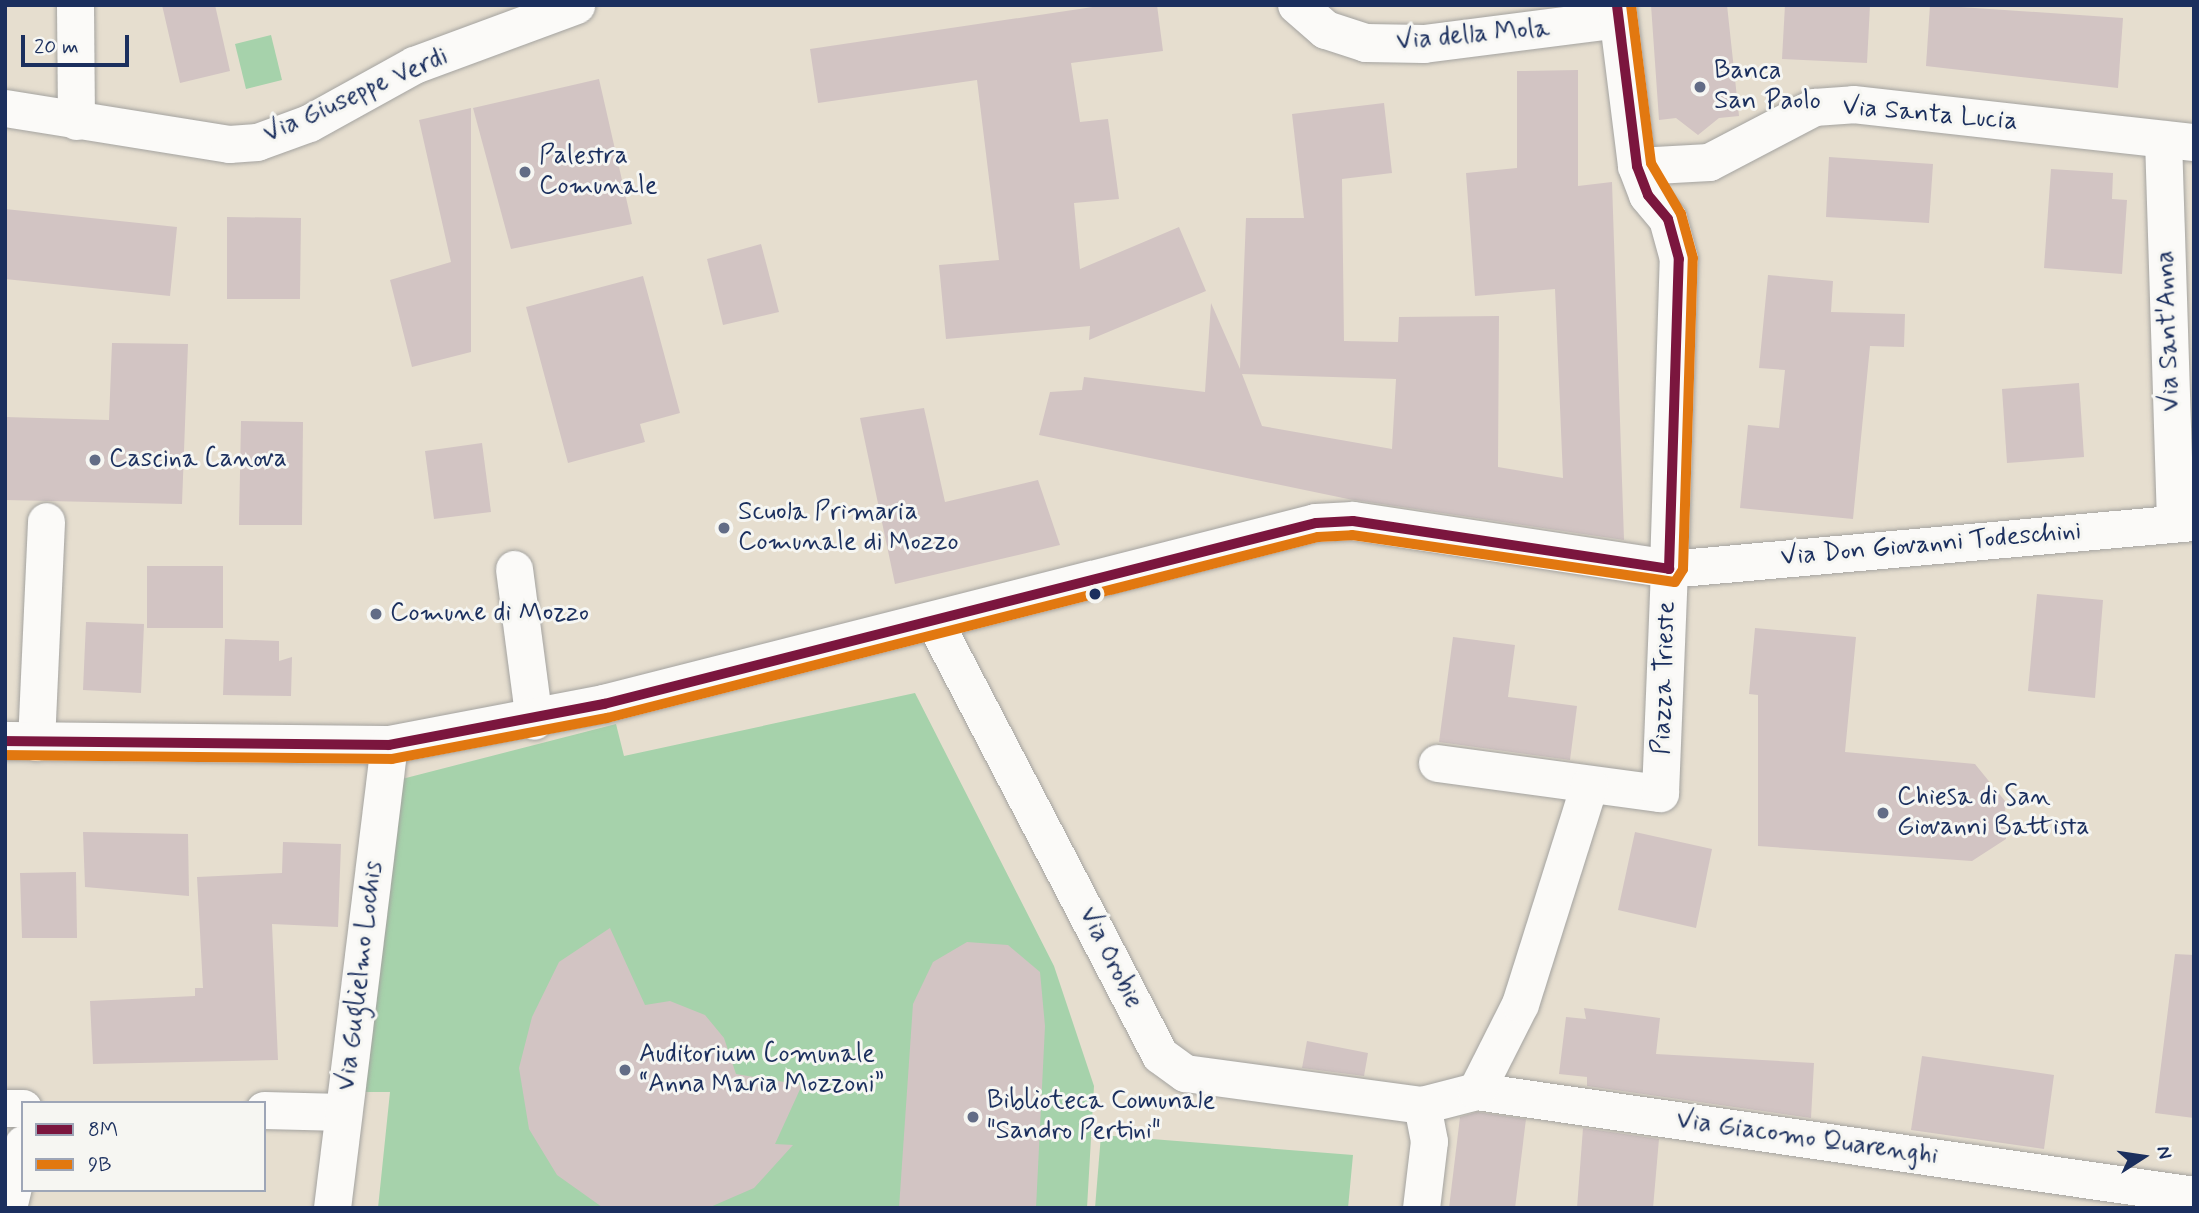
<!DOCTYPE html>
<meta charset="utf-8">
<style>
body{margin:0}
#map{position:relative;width:2199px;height:1213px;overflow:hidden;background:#e6decf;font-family:Mynerve,sans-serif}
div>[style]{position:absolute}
.green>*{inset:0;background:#a6d2ab}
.building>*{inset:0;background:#d2c4c3}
.roads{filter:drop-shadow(0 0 2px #a4a3a0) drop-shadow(0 0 2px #a4a3a0)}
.street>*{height:37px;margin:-18.5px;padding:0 18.5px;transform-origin:18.5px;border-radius:18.5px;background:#fbfaf8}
.secondary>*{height:38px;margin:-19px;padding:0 19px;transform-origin:19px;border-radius:19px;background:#fbfaf8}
.bus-1>*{height:10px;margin:-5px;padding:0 5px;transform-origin:5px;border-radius:5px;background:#7b163e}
.bus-2>*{height:10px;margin:-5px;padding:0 5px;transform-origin:5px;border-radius:5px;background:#e27810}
.dots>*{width:19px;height:19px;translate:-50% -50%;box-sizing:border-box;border:4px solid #f6f6f2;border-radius:50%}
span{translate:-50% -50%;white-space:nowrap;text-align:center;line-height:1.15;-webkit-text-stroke:6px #f6f6f2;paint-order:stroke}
.street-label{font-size:26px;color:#1b2f5e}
.poi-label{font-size:26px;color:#1b2f5e}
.left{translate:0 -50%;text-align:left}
.frame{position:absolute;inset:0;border:7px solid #1b2f5e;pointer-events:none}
.legend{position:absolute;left:21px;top:1101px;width:245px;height:91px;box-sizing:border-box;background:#f6f6f2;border:2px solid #9ea6b7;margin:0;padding:9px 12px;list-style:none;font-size:21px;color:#1b2f5e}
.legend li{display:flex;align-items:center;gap:14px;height:35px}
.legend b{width:35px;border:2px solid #9ea6b7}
.north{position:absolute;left:2108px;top:1122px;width:70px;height:70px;-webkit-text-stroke:5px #f6f6f2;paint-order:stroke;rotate:78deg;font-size:19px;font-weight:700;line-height:28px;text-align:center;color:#1b2f5e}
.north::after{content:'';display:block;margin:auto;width:24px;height:32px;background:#1b2f5e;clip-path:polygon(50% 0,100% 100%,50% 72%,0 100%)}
.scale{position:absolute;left:21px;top:35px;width:108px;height:32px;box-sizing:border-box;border:4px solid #1b2f5e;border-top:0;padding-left:9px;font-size:21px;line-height:24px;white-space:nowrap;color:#1b2f5e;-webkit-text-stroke:5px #f6f6f2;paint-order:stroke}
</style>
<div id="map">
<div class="green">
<div style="clip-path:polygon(271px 35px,282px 80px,246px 89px,235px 44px)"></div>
<div style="clip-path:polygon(915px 693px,1054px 966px,1094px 1086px,1087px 1208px,378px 1208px,390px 1092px,363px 1092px,402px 779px,616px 724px,624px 756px)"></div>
<div style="clip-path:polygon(1101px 1135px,1353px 1155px,1348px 1208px,1095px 1208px)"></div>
</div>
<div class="building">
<div style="clip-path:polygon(162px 5px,215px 5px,230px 71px,180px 83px)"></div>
<div style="clip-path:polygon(1106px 5px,1157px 5px,1163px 51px,1071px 63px,1080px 122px,1108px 119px,1119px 199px,1074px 203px,1080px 269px,1179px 227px,1206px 291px,1089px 340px,1090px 326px,946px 339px,939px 265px,999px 260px,977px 80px,818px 103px,810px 49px)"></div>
<div style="clip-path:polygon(1651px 5px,1727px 5px,1739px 116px,1719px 118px,1698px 135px,1676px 118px,1659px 120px)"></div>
<div style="clip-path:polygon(1785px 5px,1870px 5px,1867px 63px,1782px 59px)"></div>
<div style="clip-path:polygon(1930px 5px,2123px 18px,2118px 88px,1926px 66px)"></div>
<div style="clip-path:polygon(evenodd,1578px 70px,1578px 186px,1612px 182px,1624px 540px,1348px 499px,1039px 435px,1050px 392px,1082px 390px,1084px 377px,1205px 392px,1211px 303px,1240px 369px,1246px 218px,1304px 218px,1292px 114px,1384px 103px,1392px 173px,1342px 179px,1344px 341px,1398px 342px,1399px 317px,1499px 316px,1498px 467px,1563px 478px,1555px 289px,1475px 296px,1466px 173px,1517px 168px,1517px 71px,1578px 70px,1242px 374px,1396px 379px,1392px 449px,1262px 426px,1242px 374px)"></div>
<div style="clip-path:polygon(599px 79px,632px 224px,511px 249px,473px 108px)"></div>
<div style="clip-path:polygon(471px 108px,471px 352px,412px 367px,390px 280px,451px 262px,419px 120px)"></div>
<div style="clip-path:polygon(1829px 157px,1933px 164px,1929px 223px,1826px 217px)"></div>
<div style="clip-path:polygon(2051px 169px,2113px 173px,2112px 199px,2127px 200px,2122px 274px,2044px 268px)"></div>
<div style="clip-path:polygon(5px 209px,177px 227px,170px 296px,5px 279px)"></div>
<div style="clip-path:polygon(227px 217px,301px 218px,300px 299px,227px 299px)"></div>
<div style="clip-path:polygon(761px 244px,779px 312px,723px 325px,707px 259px)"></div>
<div style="clip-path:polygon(1768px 275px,1833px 281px,1831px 312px,1905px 314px,1904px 347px,1870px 346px,1853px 519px,1740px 508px,1748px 425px,1779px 428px,1785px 370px,1759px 368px)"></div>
<div style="clip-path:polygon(643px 276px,680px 413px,640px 424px,645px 442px,568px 463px,526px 307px)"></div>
<div style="clip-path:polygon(112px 343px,188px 344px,182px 504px,5px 500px,5px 417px,109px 420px)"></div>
<div style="clip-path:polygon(2079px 383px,2084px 457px,2007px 463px,2002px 389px)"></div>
<div style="clip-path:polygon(924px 408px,945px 502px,1038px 480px,1060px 545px,895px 584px,860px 418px)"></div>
<div style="clip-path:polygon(241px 421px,303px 422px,302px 525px,239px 525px)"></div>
<div style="clip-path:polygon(482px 443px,491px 512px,434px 519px,425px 451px)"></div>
<div style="clip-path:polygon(147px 566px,223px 566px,223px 628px,147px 628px)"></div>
<div style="clip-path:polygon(2037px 594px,2103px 600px,2095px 698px,2028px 691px)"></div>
<div style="clip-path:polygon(86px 622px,144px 624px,141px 693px,83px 690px)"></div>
<div style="clip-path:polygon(1755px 628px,1856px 637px,1845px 752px,1975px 764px,2005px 801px,2006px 839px,1972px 861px,1758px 846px,1758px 695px,1749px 694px)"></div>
<div style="clip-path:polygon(1453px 637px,1515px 645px,1508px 697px,1577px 706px,1570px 760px,1439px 742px)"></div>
<div style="clip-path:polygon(225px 639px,279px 641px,279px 661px,292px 657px,291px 696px,223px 695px)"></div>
<div style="clip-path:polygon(83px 832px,188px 834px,189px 896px,85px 887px)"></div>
<div style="clip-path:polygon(1635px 832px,1712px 849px,1696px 928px,1618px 910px)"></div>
<div style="clip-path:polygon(283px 842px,341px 844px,338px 927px,272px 924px,278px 1060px,93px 1064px,90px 1001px,195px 996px,195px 988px,203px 988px,197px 877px,282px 873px)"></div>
<div style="clip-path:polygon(76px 872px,77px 938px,22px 938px,20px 873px)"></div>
<div style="clip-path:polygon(610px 928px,645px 1005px,670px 1001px,705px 1015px,724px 1038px,736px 1074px,802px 1085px,775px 1144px,793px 1145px,754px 1188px,708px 1208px,602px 1207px,557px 1175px,529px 1129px,519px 1068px,532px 1017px,559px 962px)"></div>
<div style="clip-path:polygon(967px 942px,1008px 945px,1040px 972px,1045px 1026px,1036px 1208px,899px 1208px,913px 1004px,933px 962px)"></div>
<div style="clip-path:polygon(2175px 954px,2194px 955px,2194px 1118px,2155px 1113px)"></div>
<div style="clip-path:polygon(1584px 1008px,1660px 1018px,1656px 1054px,1814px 1063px,1811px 1118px,1587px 1086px,1587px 1077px,1559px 1074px,1566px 1017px,1586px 1019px)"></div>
<div style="clip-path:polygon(1307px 1041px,1368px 1053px,1364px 1076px,1302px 1068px)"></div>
<div style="clip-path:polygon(1922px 1056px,2054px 1075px,2044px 1149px,1911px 1130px)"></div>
<div style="clip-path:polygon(1477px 1112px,1526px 1119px,1515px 1208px,1449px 1208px,1460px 1117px)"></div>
<div style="clip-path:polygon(1583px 1128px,1659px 1139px,1653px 1208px,1577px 1208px)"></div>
</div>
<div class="roads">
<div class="street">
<div style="left:75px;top:5px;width:116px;rotate:89.5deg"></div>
<div style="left:5px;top:108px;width:227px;rotate:9.1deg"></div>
<div style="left:229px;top:144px;width:28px;rotate:-4deg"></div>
<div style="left:257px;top:142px;width:55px;rotate:-20.1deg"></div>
<div style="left:309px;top:123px;width:120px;rotate:-28.9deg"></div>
<div style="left:414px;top:65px;width:173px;rotate:-20.3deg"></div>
<div style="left:2163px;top:139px;width:384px;rotate:88.2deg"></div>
<div style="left:1637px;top:166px;width:72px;rotate:-3.2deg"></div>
<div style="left:1709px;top:162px;width:119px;rotate:-27.6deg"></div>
<div style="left:1814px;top:107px;width:39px;rotate:-4deg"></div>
<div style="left:1853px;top:104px;width:343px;rotate:6.4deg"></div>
<div style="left:514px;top:569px;width:153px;rotate:82.5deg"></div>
<div style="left:934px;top:621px;width:489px;rotate:62.5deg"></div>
<div style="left:1160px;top:1055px;width:31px;rotate:36deg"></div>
<div style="left:1185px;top:1073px;width:239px;rotate:7.7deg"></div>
<div style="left:1422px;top:1105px;width:56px;rotate:-14.5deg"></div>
<div style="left:1476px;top:1091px;width:725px;rotate:8.24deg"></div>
<div style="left:36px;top:742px;width:221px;rotate:-87.4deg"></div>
<div style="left:1437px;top:763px;width:225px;rotate:7.7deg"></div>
<div style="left:1660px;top:793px;width:224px;rotate:-87.7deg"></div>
<div style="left:1669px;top:569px;width:527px;rotate:-5.12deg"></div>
<div style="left:1476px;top:1091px;width:97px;rotate:-63.2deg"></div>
<div style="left:1520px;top:1004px;width:230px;rotate:-72.5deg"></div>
<div style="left:5px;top:1108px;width:18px"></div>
<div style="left:264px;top:1110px;width:79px;rotate:1.5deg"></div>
<div style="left:8px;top:1208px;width:66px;rotate:-76.8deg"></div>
<div style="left:332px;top:1208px;width:466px;rotate:-83deg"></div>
<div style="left:1421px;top:1208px;width:67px;rotate:-83.2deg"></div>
<div style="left:1429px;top:1141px;width:37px;rotate:-101deg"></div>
</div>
<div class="secondary">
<div style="left:1297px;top:5px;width:38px;rotate:41deg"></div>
<div style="left:1326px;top:30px;width:42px;rotate:18deg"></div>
<div style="left:1366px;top:43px;width:58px;rotate:1deg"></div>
<div style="left:1424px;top:44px;width:196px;rotate:-7.3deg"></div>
<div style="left:5px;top:741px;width:384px;rotate:0.6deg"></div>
<div style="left:389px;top:745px;width:219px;rotate:-10.8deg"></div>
<div style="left:604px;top:704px;width:735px;rotate:-14.26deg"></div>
<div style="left:1316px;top:523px;width:37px;rotate:-3deg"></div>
<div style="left:1353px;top:521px;width:320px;rotate:8.6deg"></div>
<div style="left:1669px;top:569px;width:310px;rotate:-88.2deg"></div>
<div style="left:1679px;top:259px;width:41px;rotate:-105.4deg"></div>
<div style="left:1668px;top:219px;width:31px;rotate:-130deg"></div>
<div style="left:1648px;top:195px;width:31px;rotate:-111deg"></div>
<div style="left:1637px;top:166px;width:162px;rotate:-97.1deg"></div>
</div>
</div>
<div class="bus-1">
<div style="left:5px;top:741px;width:384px;rotate:0.6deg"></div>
<div style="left:389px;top:745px;width:219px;rotate:-10.8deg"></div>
<div style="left:604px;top:704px;width:735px;rotate:-14.26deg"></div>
<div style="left:1316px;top:523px;width:37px;rotate:-3deg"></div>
<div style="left:1353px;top:521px;width:320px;rotate:8.6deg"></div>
<div style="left:1669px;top:569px;width:310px;rotate:-88.2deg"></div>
<div style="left:1679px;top:259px;width:41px;rotate:-105.4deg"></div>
<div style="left:1668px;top:219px;width:31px;rotate:-130deg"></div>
<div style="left:1648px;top:195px;width:31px;rotate:-111deg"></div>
<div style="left:1637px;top:166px;width:162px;rotate:-97.1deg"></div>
</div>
<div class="bus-2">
<div style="left:5px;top:755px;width:387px;rotate:0.6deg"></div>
<div style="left:392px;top:759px;width:219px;rotate:-10.8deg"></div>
<div style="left:607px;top:718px;width:734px;rotate:-14.28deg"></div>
<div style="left:1318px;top:537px;width:34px;rotate:-3deg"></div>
<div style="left:1352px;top:535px;width:326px;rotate:8.3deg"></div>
<div style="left:1675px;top:582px;width:15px;rotate:-58deg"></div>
<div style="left:1683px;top:569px;width:311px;rotate:-88.2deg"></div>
<div style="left:1693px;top:258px;width:46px;rotate:-105.3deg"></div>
<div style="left:1681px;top:214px;width:59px;rotate:-120.5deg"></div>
<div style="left:1651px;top:163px;width:159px;rotate:-97.2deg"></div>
</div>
<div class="dots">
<div style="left:1700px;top:87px;background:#626c86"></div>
<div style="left:525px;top:172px;background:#626c86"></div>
<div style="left:95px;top:460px;background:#626c86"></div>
<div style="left:724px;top:528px;background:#626c86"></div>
<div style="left:1095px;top:594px;background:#1b2f5e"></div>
<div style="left:376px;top:614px;background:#626c86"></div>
<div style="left:1883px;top:813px;background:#626c86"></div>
<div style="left:625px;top:1070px;background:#626c86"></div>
<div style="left:973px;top:1117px;background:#626c86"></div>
</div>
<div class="street-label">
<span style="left:1473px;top:36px;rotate:-5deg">Via della Mola</span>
<span style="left:356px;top:96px;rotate:-24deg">Via Giuseppe Verdi</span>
<span style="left:1930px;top:115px;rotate:5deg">Via Santa Lucia</span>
<span style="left:2169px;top:331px;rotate:-92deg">Via Sant'Anna</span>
<span style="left:1931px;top:545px;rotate:-5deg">Via Don Giovanni Todeschini</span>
<span style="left:1665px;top:678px;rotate:-88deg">Piazza Trieste</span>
<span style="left:1110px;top:958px;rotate:63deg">Via Orobie</span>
<span style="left:361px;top:976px;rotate:-83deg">Via Guglielmo Lochis</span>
<span style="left:1807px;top:1139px;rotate:8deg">Via Giacomo Quarenghi</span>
</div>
<div class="poi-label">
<span class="left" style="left:1714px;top:87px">Banca<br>San Paolo</span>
<span class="left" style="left:539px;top:172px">Palestra<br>Comunale</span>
<span class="left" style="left:109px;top:460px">Cascina Canova</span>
<span class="left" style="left:738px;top:528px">Scuola Primaria<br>Comunale di Mozzo</span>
<span class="left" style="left:390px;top:614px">Comune di Mozzo</span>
<span class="left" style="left:1897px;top:813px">Chiesa di San<br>Giovanni Battista</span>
<span class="left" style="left:639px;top:1070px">Auditorium Comunale<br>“Anna Maria Mozzoni”</span>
<span class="left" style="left:987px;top:1117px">Biblioteca Comunale<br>"Sandro Pertini"</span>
</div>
<div class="frame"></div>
<ul class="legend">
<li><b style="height:9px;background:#7b163e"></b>8M</li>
<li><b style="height:9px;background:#e27810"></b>9B</li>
</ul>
<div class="north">N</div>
<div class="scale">20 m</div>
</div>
